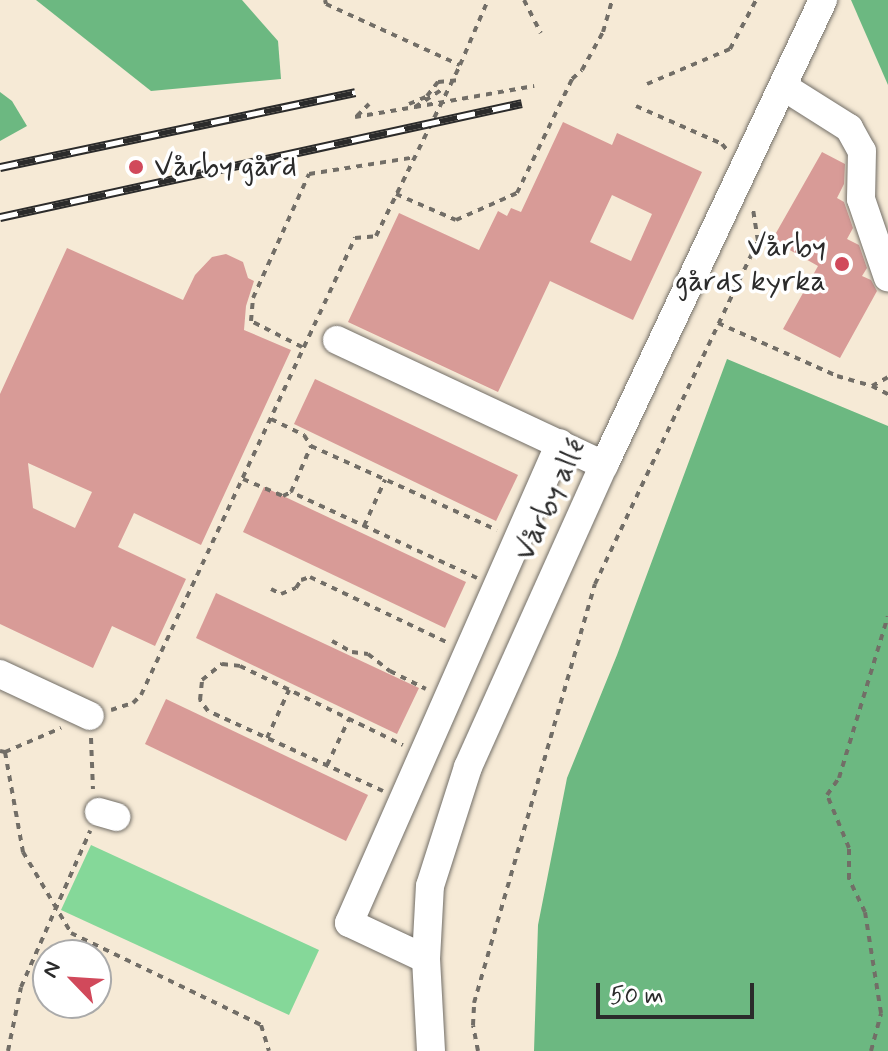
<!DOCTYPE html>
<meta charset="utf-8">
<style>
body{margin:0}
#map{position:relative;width:888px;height:1051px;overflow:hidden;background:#f6ead6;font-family:Mynerve,sans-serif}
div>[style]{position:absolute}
.green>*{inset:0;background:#85d899}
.forest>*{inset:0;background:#6cb881}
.building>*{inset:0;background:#d89b97}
.path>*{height:4px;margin-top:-2px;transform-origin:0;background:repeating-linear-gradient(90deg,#726e67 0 6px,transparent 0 12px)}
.roads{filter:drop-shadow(0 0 2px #726e67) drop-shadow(0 0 2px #726e67)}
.minor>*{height:28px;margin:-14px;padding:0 14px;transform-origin:14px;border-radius:14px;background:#fff}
.rail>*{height:9px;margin-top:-4.5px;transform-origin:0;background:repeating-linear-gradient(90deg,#fff 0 18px,#2b2b2b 0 36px);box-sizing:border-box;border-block:2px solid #2b2b2b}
.dots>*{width:22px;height:22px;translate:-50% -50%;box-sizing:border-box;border:4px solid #fff;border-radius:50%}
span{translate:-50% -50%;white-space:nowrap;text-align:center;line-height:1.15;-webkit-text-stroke:7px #fff;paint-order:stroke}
.poi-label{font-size:30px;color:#2b2b2b}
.left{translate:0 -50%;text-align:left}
.right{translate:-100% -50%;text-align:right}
.street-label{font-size:30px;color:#2b2b2b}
.north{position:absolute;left:32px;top:939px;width:80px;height:80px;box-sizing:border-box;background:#fff;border:2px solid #aaa;border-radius:50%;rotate:295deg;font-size:22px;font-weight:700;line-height:32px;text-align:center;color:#2b2b2b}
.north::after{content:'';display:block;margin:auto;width:28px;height:36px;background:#d1495b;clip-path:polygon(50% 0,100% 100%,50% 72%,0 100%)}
.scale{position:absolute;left:596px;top:983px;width:158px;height:36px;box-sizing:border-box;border:4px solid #2b2b2b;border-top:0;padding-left:10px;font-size:24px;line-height:28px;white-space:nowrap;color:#2b2b2b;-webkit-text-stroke:6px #fff;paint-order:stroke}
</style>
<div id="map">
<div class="green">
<div style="clip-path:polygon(91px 845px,319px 950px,289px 1015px,61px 910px)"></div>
</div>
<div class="forest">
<div style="clip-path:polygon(36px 0,242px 0,278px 41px,281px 79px,151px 91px)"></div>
<div style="clip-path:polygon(851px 0,888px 0,888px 85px)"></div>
<div style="clip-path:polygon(0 92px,12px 101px,27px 126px,0 141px)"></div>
<div style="clip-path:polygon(727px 359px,888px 426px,888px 1051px,534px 1051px,538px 925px,567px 778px,617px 655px)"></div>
</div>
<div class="building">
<div style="clip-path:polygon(evenodd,563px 122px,612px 145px,617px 133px,702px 172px,633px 320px,550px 281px,498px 392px,348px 322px,399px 213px,479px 250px,498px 211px,507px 216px,511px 208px,521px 212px,563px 122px,612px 195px,652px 214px,631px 261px,590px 242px,612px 195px)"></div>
<div style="clip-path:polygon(822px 152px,845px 164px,844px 184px,837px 198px,844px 202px,853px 228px,847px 239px,859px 245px,867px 268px,862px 276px,871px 280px,877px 291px,840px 358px,783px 329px,818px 266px,772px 240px)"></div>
<div style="clip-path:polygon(evenodd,67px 248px,183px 300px,195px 275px,212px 257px,226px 254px,243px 262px,248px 278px,254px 281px,246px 306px,244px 330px,291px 350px,201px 545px,134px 513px,118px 547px,186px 579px,155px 646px,112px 626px,93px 668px,0 624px,0 394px,67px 248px,28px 463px,92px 492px,75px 528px,33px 508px,28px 463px)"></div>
<div style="clip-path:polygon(315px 379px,518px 475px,496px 521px,294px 424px)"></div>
<div style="clip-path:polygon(264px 487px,466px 582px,445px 628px,243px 532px)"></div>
<div style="clip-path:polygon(216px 593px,419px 688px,397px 734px,196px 638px)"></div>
<div style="clip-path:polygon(166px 699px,368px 795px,346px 841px,145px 744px)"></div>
</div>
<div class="path">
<div style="left:325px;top:0;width:4px;rotate:76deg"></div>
<div style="left:326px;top:4px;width:147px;rotate:24.5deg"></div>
<div style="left:524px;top:0;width:37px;rotate:63deg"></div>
<div style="left:647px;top:84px;width:90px;rotate:-22.9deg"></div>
<div style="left:730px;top:49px;width:55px;rotate:-62deg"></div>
<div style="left:427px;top:96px;width:18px;rotate:-52deg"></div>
<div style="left:438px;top:82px;width:22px;rotate:-5deg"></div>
<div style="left:409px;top:104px;width:21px;rotate:-23deg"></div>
<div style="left:636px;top:106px;width:94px;rotate:23.8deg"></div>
<div style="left:722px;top:144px;width:8px;rotate:50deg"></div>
<div style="left:415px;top:107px;width:121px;rotate:-10deg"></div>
<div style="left:357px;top:116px;width:17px;rotate:-45deg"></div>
<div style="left:355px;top:117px;width:61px;rotate:-9.5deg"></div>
<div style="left:415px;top:107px;width:31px;rotate:-33deg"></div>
<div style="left:396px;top:194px;width:65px;rotate:23.4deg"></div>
<div style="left:456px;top:220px;width:67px;rotate:-23.9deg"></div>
<div style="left:517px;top:193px;width:127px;rotate:-64.2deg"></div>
<div style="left:572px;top:79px;width:13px;rotate:-42deg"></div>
<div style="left:582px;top:70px;width:43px;rotate:-61.1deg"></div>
<div style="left:603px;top:32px;width:33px;rotate:-74deg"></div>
<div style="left:718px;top:323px;width:130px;rotate:24deg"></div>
<div style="left:837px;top:376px;width:36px;rotate:16deg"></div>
<div style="left:872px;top:386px;width:18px;rotate:-29deg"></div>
<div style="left:302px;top:347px;width:57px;rotate:-153deg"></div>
<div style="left:251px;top:321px;width:23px;rotate:-85deg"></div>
<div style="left:253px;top:298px;width:136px;rotate:-65.7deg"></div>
<div style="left:309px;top:174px;width:108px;rotate:-9deg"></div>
<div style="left:872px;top:386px;width:18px;rotate:27deg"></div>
<div style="left:271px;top:419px;width:37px;rotate:26deg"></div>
<div style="left:304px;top:435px;width:13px;rotate:58deg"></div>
<div style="left:243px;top:479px;width:43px;rotate:23deg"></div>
<div style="left:283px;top:496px;width:9px;rotate:-27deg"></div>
<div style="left:364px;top:526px;width:51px;rotate:-65.5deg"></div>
<div style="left:477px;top:578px;width:205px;rotate:-155.2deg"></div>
<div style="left:291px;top:492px;width:50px;rotate:-66.5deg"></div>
<div style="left:311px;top:446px;width:204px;rotate:24.3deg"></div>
<div style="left:271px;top:589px;width:11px;rotate:27deg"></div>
<div style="left:281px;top:594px;width:16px;rotate:-22deg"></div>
<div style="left:296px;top:588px;width:9px;rotate:-58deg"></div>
<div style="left:301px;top:580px;width:9px;rotate:-18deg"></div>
<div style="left:310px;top:577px;width:151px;rotate:25.5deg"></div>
<div style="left:332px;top:641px;width:23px;rotate:29deg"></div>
<div style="left:352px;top:652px;width:16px;rotate:7deg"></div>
<div style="left:368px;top:654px;width:28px;rotate:38deg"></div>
<div style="left:390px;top:671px;width:40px;rotate:26.6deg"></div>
<div style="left:111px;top:710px;width:23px;rotate:-18deg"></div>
<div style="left:133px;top:703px;width:11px;rotate:-45deg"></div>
<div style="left:141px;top:695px;width:505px;rotate:-64.91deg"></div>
<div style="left:355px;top:238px;width:21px;rotate:-5deg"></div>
<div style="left:376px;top:236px;width:191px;rotate:-63.8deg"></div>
<div style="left:460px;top:65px;width:71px;rotate:-66.7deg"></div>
<div style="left:91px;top:738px;width:51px;rotate:87.8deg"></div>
<div style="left:267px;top:738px;width:53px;rotate:-65.4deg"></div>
<div style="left:0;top:751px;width:5px;rotate:11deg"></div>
<div style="left:5px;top:752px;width:102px;rotate:79.8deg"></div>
<div style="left:23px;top:852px;width:94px;rotate:59.3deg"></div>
<div style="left:71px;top:933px;width:211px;rotate:25.8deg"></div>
<div style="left:261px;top:1025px;width:27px;rotate:73deg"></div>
<div style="left:5px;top:752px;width:61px;rotate:-23.2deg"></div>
<div style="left:327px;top:765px;width:51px;rotate:-64.4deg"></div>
<div style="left:383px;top:791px;width:192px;rotate:-155.4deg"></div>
<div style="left:208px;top:711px;width:14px;rotate:-126deg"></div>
<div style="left:200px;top:700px;width:20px;rotate:-84deg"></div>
<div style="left:202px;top:680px;width:26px;rotate:-39deg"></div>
<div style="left:222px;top:664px;width:18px;rotate:6deg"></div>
<div style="left:240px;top:666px;width:181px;rotate:25.9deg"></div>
<div style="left:8px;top:1051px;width:65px;rotate:-78.5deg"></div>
<div style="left:21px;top:987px;width:171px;rotate:-66.1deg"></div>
<div style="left:478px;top:1051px;width:26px;rotate:-101deg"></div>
<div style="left:473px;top:1025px;width:22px;rotate:-87deg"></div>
<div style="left:474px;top:1003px;width:436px;rotate:-73.9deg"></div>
<div style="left:595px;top:584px;width:380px;rotate:-64.6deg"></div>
<div style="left:758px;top:241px;width:32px;rotate:-99deg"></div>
<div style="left:871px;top:1051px;width:39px;rotate:-75deg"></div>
<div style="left:881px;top:1013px;width:102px;rotate:-99deg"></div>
<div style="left:865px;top:912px;width:37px;rotate:-116deg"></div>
<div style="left:849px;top:879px;width:31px;rotate:-90deg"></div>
<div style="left:849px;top:848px;width:57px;rotate:-112.5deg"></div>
<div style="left:827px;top:795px;width:21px;rotate:-55deg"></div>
<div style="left:839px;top:778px;width:169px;rotate:-73.2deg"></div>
</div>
<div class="roads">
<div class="minor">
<div style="left:784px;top:87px;width:77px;rotate:32.2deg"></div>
<div style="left:849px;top:128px;width:26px;rotate:61deg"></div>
<div style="left:862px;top:151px;width:48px;rotate:91.2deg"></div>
<div style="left:861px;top:199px;width:83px;rotate:71.1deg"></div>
<div style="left:337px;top:340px;width:295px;rotate:25.1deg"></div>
<div style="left:0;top:674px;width:99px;rotate:25deg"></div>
<div style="left:99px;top:812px;width:18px;rotate:16deg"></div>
<div style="left:426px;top:959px;width:85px;rotate:-154.9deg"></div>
<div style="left:349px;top:923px;width:524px;rotate:-66.27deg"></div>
<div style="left:431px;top:1051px;width:92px;rotate:-93.1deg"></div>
<div style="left:426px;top:959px;width:73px;rotate:-86.9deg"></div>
<div style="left:430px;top:886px;width:125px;rotate:-72.3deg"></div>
<div style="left:468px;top:767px;width:331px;rotate:-65.8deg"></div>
<div style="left:604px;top:465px;width:514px;rotate:-64.78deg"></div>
</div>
</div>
<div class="rail">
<div style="left:0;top:167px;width:363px;rotate:-11.9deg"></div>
<div style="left:0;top:217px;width:534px;rotate:-12.32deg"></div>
</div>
<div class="dots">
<div style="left:136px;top:167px;background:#d1495b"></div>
<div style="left:842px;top:264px;background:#d1495b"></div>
</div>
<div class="poi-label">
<span class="left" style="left:154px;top:167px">Vårby gård</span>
<span class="right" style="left:826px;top:264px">Vårby<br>gårds kyrka</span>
</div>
<div class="street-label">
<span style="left:551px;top:500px;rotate:-65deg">Vårby allé</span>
</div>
<div class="north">N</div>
<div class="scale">50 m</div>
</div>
